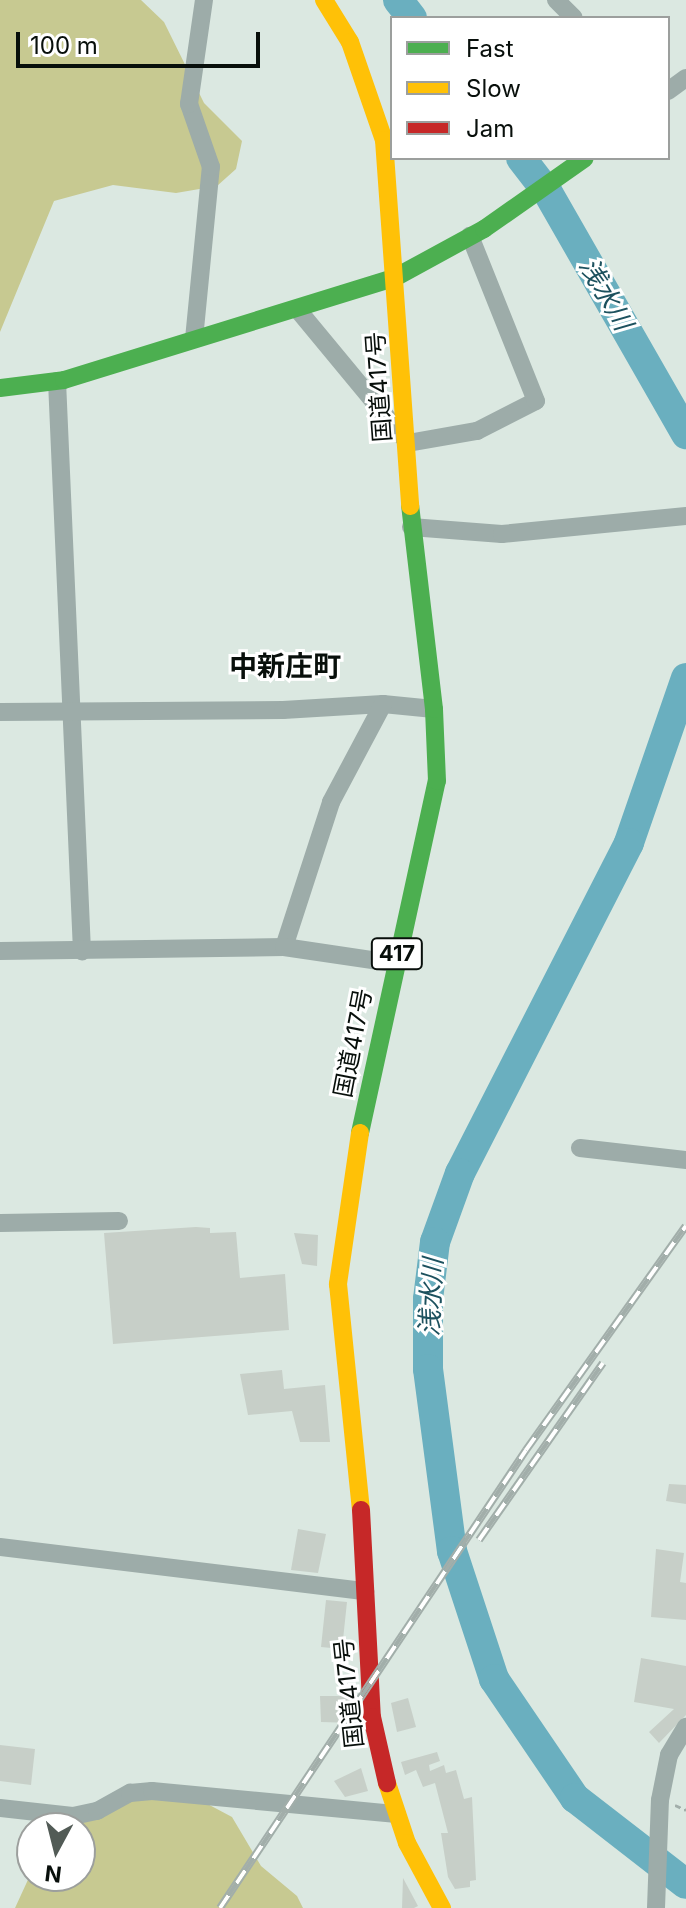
<!DOCTYPE html>
<meta charset="utf-8">
<style>
body{margin:0}
#map{position:relative;width:686px;height:1908px;overflow:hidden;background:#dbe8e1;font-family:Inter,"Noto Sans JP",sans-serif}
div>[style]{position:absolute}
.forest>*{inset:0;background:#c7c991}
.river>*{height:30px;margin:-15px;padding:0 15px;transform-origin:15px;border-radius:15px;background:#6aafbf}
.building>*{inset:0;background:#c7cfc8}
.path>*{height:3px;margin-top:-1.5px;transform-origin:0;background:repeating-linear-gradient(90deg,#a2aeaa 0 6px,transparent 0 10px)}
.street>*{height:18px;margin:-9px;padding:0 9px;transform-origin:9px;border-radius:9px;background:#9daca9}
.fast>*{height:18px;margin:-9px;padding:0 9px;transform-origin:9px;border-radius:9px;background:#4caf50}
.slow>*{height:18px;margin:-9px;padding:0 9px;transform-origin:9px;border-radius:9px;background:#ffc107}
.jam>*{height:18px;margin:-9px;padding:0 9px;transform-origin:9px;border-radius:9px;background:#c62828}
.rail>*{height:8px;margin-top:-4px;transform-origin:0;background:repeating-linear-gradient(90deg,#fff 0 15px,#a2aeaa 0 30px);box-sizing:border-box;border-block:2px solid #a2aeaa}
span{translate:-50% -50%;white-space:nowrap;text-align:center;line-height:1.15;-webkit-text-stroke:6px #fff;paint-order:stroke}
.shield-label span{padding:2px 6px;background:#fff;border:2px solid;border-radius:6px;-webkit-text-stroke-width:0}
.shield-label{font-size:22px;color:#080f0b;font-weight:700}
.street-label{font-size:24px;color:#080f0b}
.water-label{font-size:26px;color:#1c515e;font-style:italic}
.quarter-label{font-size:28px;color:#080f0b;font-weight:700}
.legend{position:absolute;left:390px;top:16px;width:280px;height:144px;box-sizing:border-box;background:#fff;border:2px solid #9c9f9d;margin:0;padding:10px 14px;list-style:none;font-size:24px;color:#080f0b}
.legend li{display:flex;align-items:center;gap:16px;height:40px}
.legend b{width:40px;border:2px solid #9c9f9d}
.north{position:absolute;left:16px;top:1812px;width:80px;height:80px;box-sizing:border-box;background:#fff;border:2px solid #9c9f9d;border-radius:50%;rotate:187deg;font-size:22px;font-weight:700;line-height:32px;text-align:center;color:#080f0b}
.north::after{content:'';display:block;margin:auto;width:28px;height:36px;background:#525b56;clip-path:polygon(50% 0,100% 100%,50% 72%,0 100%)}
.scale{position:absolute;left:16px;top:32px;width:244px;height:36px;box-sizing:border-box;border:4px solid #080f0b;border-top:0;padding-left:10px;font-size:24px;line-height:28px;white-space:nowrap;color:#080f0b;-webkit-text-stroke:6px #fff;paint-order:stroke}
</style>
<div id="map">
<div class="forest">
<div style="clip-path:polygon(0 0,141px 0,164px 22px,204px 103px,242px 141px,236px 169px,217px 186px,176px 193px,113px 185px,54px 201px,0 332px)"></div>
<div style="clip-path:polygon(146px 1794px,200px 1800px,232px 1817px,261px 1866px,297px 1896px,303px 1908px,15px 1908px,32px 1871px,32px 1876px,80px 1876px,80px 1828px,71px 1828px,87px 1813px)"></div>
</div>
<div class="river">
<div style="left:398px;top:0;width:23px;rotate:52deg"></div>
<div style="left:521px;top:158px;width:44px;rotate:52.4deg"></div>
<div style="left:548px;top:193px;width:278px;rotate:60.2deg"></div>
<div style="left:686px;top:678px;width:175px;rotate:109.1deg"></div>
<div style="left:629px;top:843px;width:371px;rotate:117.1deg"></div>
<div style="left:460px;top:1173px;width:73px;rotate:109.9deg"></div>
<div style="left:435px;top:1242px;width:57px;rotate:97deg"></div>
<div style="left:428px;top:1299px;width:70px;rotate:90deg"></div>
<div style="left:428px;top:1369px;width:184px;rotate:82.5deg"></div>
<div style="left:452px;top:1551px;width:135px;rotate:71.8deg"></div>
<div style="left:494px;top:1679px;width:144px;rotate:55.8deg"></div>
<div style="left:575px;top:1798px;width:140px;rotate:37.8deg"></div>
</div>
<div class="building">
<div style="clip-path:polygon(196px 1227px,210px 1228px,210px 1233px,236px 1232px,240px 1278px,285px 1274px,289px 1330px,113px 1344px,104px 1233px)"></div>
<div style="clip-path:polygon(294px 1233px,318px 1235px,317px 1266px,302px 1264px)"></div>
<div style="clip-path:polygon(282px 1370px,284px 1389px,325px 1385px,330px 1442px,300px 1442px,292px 1411px,248px 1415px,240px 1374px)"></div>
<div style="clip-path:polygon(669px 1484px,686px 1485px,686px 1504px,666px 1501px)"></div>
<div style="clip-path:polygon(298px 1529px,326px 1534px,318px 1573px,291px 1570px)"></div>
<div style="clip-path:polygon(656px 1549px,684px 1553px,680px 1582px,686px 1583px,686px 1620px,651px 1617px)"></div>
<div style="clip-path:polygon(326px 1600px,347px 1602px,342px 1649px,321px 1647px)"></div>
<div style="clip-path:polygon(641px 1658px,686px 1666px,686px 1715px,659px 1743px,649px 1732px,674px 1709px,634px 1702px)"></div>
<div style="clip-path:polygon(320px 1696px,351px 1696px,353px 1723px,321px 1722px)"></div>
<div style="clip-path:polygon(408px 1698px,416px 1727px,397px 1732px,391px 1703px)"></div>
<div style="clip-path:polygon(0 1745px,35px 1749px,31px 1785px,0 1781px)"></div>
<div style="clip-path:polygon(437px 1752px,440px 1761px,429px 1765px,430px 1771px,444px 1765px,446px 1773px,456px 1770px,464px 1799px,472px 1797px,476px 1880px,470px 1881px,470px 1887px,455px 1889px,448px 1877px,441px 1833px,448px 1833px,435px 1783px,423px 1787px,416px 1770px,405px 1775px,401px 1762px)"></div>
<div style="clip-path:polygon(361px 1768px,368px 1791px,345px 1797px,334px 1781px)"></div>
<div style="clip-path:polygon(403px 1878px,418px 1906px,414px 1908px,402px 1908px)"></div>
</div>
<div class="path">
<div style="left:675px;top:1805px;width:12px;rotate:24deg"></div>
</div>
<div class="street">
<div style="left:556px;top:0;width:25px;rotate:45deg"></div>
<div style="left:668px;top:91px;width:22px;rotate:-36deg"></div>
<div style="left:298px;top:310px;width:173px;rotate:50.4deg"></div>
<div style="left:408px;top:443px;width:70px;rotate:-9.9deg"></div>
<div style="left:477px;top:431px;width:66px;rotate:-27deg"></div>
<div style="left:536px;top:401px;width:178px;rotate:-111.8deg"></div>
<div style="left:194px;top:339px;width:173px;rotate:-84.4deg"></div>
<div style="left:211px;top:167px;width:67px;rotate:-109.2deg"></div>
<div style="left:189px;top:104px;width:105px;rotate:-81.8deg"></div>
<div style="left:57px;top:381px;width:571px;rotate:87.49deg"></div>
<div style="left:411px;top:527px;width:91px;rotate:4.4deg"></div>
<div style="left:502px;top:534px;width:185px;rotate:-5.6deg"></div>
<div style="left:0;top:712px;width:283px;rotate:-0.4deg"></div>
<div style="left:283px;top:710px;width:100px;rotate:-3.4deg"></div>
<div style="left:383px;top:704px;width:51px;rotate:5.6deg"></div>
<div style="left:284px;top:947px;width:152px;rotate:-72deg"></div>
<div style="left:331px;top:802px;width:111px;rotate:-62deg"></div>
<div style="left:0;top:951px;width:284px;rotate:-0.8deg"></div>
<div style="left:284px;top:947px;width:110px;rotate:8.4deg"></div>
<div style="left:580px;top:1148px;width:107px;rotate:6.5deg"></div>
<div style="left:0;top:1223px;width:119px;rotate:-1deg"></div>
<div style="left:0;top:1547px;width:368px;rotate:6.9deg"></div>
<div style="left:0;top:1808px;width:73px;rotate:6.3deg"></div>
<div style="left:73px;top:1816px;width:25px;rotate:-12deg"></div>
<div style="left:97px;top:1811px;width:38px;rotate:-29deg"></div>
<div style="left:130px;top:1793px;width:22px;rotate:-5deg"></div>
<div style="left:152px;top:1791px;width:246px;rotate:5.4deg"></div>
<div style="left:656px;top:1908px;width:108px;rotate:-87.9deg"></div>
<div style="left:660px;top:1800px;width:46px;rotate:-78.7deg"></div>
<div style="left:669px;top:1755px;width:33px;rotate:-59deg"></div>
</div>
<div class="fast">
<div style="left:0;top:388px;width:64px;rotate:-7.1deg"></div>
<div style="left:64px;top:380px;width:348px;rotate:-17.2deg"></div>
<div style="left:396px;top:277px;width:100px;rotate:-28.6deg"></div>
<div style="left:484px;top:229px;width:123px;rotate:-35.1deg"></div>
<div style="left:360px;top:1133px;width:360px;rotate:-77.7deg"></div>
<div style="left:437px;top:781px;width:72px;rotate:-92.4deg"></div>
<div style="left:434px;top:709px;width:204px;rotate:-96.7deg"></div>
</div>
<div class="slow">
<div style="left:324px;top:0;width:49px;rotate:58.2deg"></div>
<div style="left:350px;top:42px;width:104px;rotate:70.9deg"></div>
<div style="left:384px;top:140px;width:367px;rotate:85.9deg"></div>
<div style="left:360px;top:1133px;width:153px;rotate:98.3deg"></div>
<div style="left:338px;top:1284px;width:227px;rotate:84.2deg"></div>
<div style="left:387px;top:1783px;width:63px;rotate:71.6deg"></div>
<div style="left:407px;top:1843px;width:74px;rotate:61.7deg"></div>
</div>
<div class="jam">
<div style="left:361px;top:1510px;width:207px;rotate:87deg"></div>
<div style="left:372px;top:1717px;width:68px;rotate:77.2deg"></div>
</div>
<div class="rail">
<div style="left:479px;top:1540px;width:216px;rotate:-55deg"></div>
<div style="left:220px;top:1908px;width:551px;rotate:-56.25deg"></div>
<div style="left:526px;top:1450px;width:275px;rotate:-54.5deg"></div>
</div>
<div class="shield-label">
<span style="left:397px;top:954px">417</span>
</div>
<div class="street-label">
<span style="left:379px;top:387px;rotate:-94deg">国道417号</span>
<span style="left:353px;top:1043px;rotate:-79deg">国道417号</span>
<span style="left:349px;top:1693px;rotate:-96deg">国道417号</span>
</div>
<div class="water-label">
<span style="left:606px;top:294px;rotate:60deg">浅水川</span>
<span style="left:431px;top:1297px;rotate:-87deg">浅水川</span>
</div>
<div class="quarter-label">
<span style="left:285px;top:666px">中新庄町</span>
</div>
<ul class="legend">
<li><b style="height:10px;background:#4caf50"></b>Fast</li>
<li><b style="height:10px;background:#ffc107"></b>Slow</li>
<li><b style="height:10px;background:#c62828"></b>Jam</li>
</ul>
<div class="north">N</div>
<div class="scale">100 m</div>
</div>
